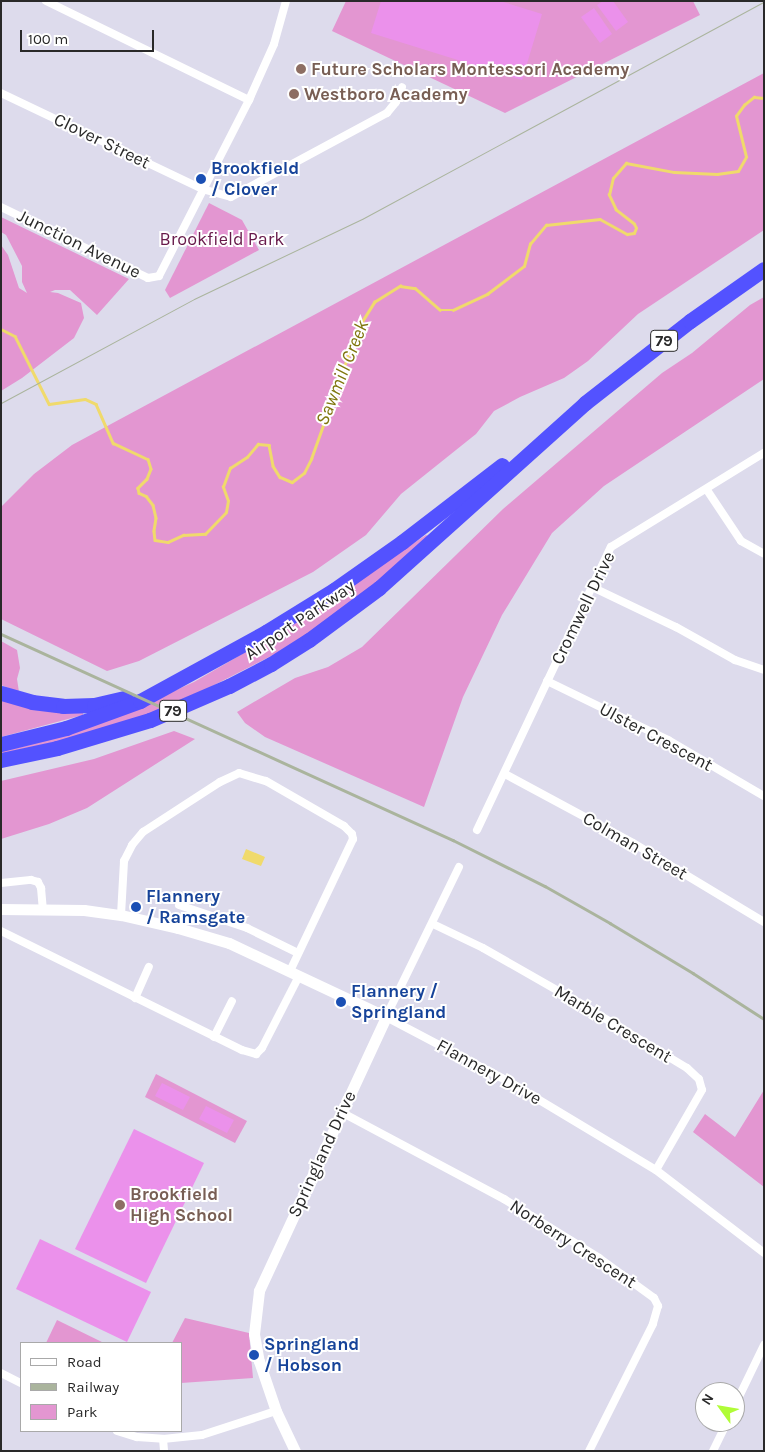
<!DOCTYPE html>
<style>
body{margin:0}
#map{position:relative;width:765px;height:1452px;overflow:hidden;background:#dddbec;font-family:Karla,sans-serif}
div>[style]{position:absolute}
.green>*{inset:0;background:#e396d1}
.pitch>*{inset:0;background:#eb91eb}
.water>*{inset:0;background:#f0da6c}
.stream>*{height:2.5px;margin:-1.25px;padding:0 1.25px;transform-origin:1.25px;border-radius:1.25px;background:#f0da6c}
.street>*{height:8px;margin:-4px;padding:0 4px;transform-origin:4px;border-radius:4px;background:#fff}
.secondary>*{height:11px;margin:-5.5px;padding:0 5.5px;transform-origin:5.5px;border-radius:5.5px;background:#fff}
.highway>*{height:15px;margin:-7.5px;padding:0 7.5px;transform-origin:7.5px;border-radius:7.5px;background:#5352ff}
.tram>*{height:1px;margin:-0.5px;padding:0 0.5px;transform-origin:0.5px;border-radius:0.5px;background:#aab49d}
.rail>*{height:2.5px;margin:-1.25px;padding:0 1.25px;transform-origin:1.25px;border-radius:1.25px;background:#aab49d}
.dots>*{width:14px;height:14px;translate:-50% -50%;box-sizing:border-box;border:2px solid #fff;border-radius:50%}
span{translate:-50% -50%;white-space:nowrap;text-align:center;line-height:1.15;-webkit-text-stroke:4px #fff;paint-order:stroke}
.shield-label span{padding:1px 4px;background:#fff;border:1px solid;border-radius:4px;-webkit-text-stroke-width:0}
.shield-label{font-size:16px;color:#292929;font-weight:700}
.education-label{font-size:18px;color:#785e54;font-weight:700}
.left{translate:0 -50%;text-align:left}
.street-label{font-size:18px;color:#292929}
.transit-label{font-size:18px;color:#164399;font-weight:700}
.park-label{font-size:18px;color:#67194a}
.water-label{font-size:19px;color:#7f760d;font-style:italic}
.frame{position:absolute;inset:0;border:2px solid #292929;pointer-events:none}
.legend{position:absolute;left:20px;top:1342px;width:162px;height:90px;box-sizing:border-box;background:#fff;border:1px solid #a9a9a9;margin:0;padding:6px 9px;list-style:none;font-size:15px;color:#292929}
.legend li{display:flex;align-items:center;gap:10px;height:25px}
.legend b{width:25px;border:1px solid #a9a9a9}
.north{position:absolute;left:695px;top:1382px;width:50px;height:50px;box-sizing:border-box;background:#fff;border:1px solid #a9a9a9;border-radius:50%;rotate:302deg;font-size:14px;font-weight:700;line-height:20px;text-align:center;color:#292929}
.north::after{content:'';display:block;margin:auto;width:18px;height:22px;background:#b0fc37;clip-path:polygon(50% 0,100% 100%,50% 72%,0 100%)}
.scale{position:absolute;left:20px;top:30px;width:134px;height:22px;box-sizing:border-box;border:2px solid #292929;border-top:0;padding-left:6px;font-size:15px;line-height:18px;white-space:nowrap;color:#292929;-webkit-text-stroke:4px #fff;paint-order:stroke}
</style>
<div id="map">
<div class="green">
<div style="clip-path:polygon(346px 1px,693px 1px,700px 15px,505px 113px,332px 31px)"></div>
<div style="clip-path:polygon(764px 73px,764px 230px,638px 314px,588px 361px,564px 378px,520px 397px,494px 411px,476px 434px,401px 494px,366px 535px,313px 572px,139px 661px,107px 671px,1px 619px,1px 507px,34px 474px,72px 445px)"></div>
<div style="clip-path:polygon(209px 203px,242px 220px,259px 250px,170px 298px,165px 290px)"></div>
<div style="clip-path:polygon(1px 217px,129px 279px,97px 315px,70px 290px,55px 290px,50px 292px,58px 293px,81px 303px,84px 318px,74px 338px,22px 378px,1px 391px,1px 245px,8px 255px,19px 288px,27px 293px,22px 282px,22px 266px,6px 235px,1px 232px)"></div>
<div style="clip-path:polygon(764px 297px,764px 379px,604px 486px,552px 533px,502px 615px,463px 697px,424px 807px,265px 737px,245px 723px,237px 712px,295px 678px,328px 667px,362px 647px,503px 509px,662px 373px,692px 353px,750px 305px)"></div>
<div style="clip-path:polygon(426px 535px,429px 537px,350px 606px,291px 646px,175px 705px,95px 733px,1px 754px,1px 750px,143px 705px,194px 682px,268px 639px)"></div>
<div style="clip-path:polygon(1px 641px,17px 650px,20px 668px,17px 679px,19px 692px,1px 685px)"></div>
<div style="clip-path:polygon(1px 698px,83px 712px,83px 715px,1px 737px)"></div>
<div style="clip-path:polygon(174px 731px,195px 739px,87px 808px,49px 824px,1px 839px,1px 781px,94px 759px)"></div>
<div style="clip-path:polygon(156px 1074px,247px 1121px,235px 1143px,145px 1097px)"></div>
<div style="clip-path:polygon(764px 1090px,764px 1187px,693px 1132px,705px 1114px,735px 1137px)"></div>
<div style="clip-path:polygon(185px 1318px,249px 1333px,253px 1378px,181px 1383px,181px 1343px,172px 1343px)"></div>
<div style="clip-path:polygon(57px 1320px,104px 1343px,46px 1343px)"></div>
</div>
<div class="pitch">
<div style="clip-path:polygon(381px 1px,500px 1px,542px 14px,522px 80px,371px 33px)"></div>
<div style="clip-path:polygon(603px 1px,613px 1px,628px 22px,616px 31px,597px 5px)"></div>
<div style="clip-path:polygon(594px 8px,612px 34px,600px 43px,581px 17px)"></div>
<div style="clip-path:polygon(162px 1083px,190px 1097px,183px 1110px,155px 1096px)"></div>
<div style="clip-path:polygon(206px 1106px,234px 1120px,227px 1133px,199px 1119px)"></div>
<div style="clip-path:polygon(134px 1129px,204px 1163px,146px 1283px,75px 1249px)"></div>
<div style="clip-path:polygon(40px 1239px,151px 1292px,127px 1342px,16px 1289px)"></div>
</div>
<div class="water">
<div style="clip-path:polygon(246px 849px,265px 857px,261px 866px,242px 859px)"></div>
</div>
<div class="stream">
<div style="left:1px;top:329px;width:16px;rotate:27deg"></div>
<div style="left:15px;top:336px;width:76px;rotate:63.4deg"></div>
<div style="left:49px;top:404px;width:36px;rotate:-8deg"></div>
<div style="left:85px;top:399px;width:12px;rotate:24deg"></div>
<div style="left:96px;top:404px;width:43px;rotate:66.4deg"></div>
<div style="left:113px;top:443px;width:38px;rotate:25deg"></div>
<div style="left:148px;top:459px;width:10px;rotate:73deg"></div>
<div style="left:151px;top:469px;width:11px;rotate:112deg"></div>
<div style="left:147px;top:479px;width:13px;rotate:135deg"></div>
<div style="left:138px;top:488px;width:5px;rotate:79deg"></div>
<div style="left:139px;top:493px;width:8px;rotate:23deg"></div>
<div style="left:146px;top:496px;width:11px;rotate:52deg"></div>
<div style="left:153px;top:505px;width:13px;rotate:77deg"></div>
<div style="left:156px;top:518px;width:13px;rotate:99deg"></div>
<div style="left:154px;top:531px;width:9px;rotate:84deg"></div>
<div style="left:155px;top:540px;width:13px;rotate:9deg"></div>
<div style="left:168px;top:542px;width:17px;rotate:-25deg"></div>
<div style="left:183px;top:535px;width:22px;rotate:-3deg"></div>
<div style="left:205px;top:534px;width:30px;rotate:-46deg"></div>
<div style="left:226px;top:512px;width:11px;rotate:-80deg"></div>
<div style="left:228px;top:501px;width:15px;rotate:-110deg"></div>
<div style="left:223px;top:487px;width:20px;rotate:-70deg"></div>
<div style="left:230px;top:468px;width:20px;rotate:-33deg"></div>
<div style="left:247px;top:457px;width:17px;rotate:-50deg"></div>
<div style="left:258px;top:444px;width:11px;rotate:5deg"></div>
<div style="left:269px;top:445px;width:21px;rotate:79deg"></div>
<div style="left:273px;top:466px;width:13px;rotate:58deg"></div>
<div style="left:280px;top:477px;width:13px;rotate:23deg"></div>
<div style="left:292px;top:482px;width:15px;rotate:-37deg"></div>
<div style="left:304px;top:473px;width:16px;rotate:-63deg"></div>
<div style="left:311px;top:459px;width:139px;rotate:-70.3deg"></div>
<div style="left:358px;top:328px;width:31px;rotate:-58deg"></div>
<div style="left:374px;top:302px;width:31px;rotate:-32deg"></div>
<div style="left:400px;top:286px;width:15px;rotate:8deg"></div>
<div style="left:415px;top:288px;width:33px;rotate:41deg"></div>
<div style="left:440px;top:310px;width:13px"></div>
<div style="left:453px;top:310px;width:38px;rotate:-25deg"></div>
<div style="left:487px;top:294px;width:46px;rotate:-37.1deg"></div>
<div style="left:524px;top:266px;width:23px;rotate:-75deg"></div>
<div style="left:530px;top:244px;width:25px;rotate:-50deg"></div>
<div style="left:546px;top:225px;width:54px;rotate:-6.3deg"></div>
<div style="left:600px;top:219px;width:31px;rotate:29deg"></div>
<div style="left:627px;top:234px;width:7px;rotate:-8deg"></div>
<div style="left:634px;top:233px;width:5px;rotate:-68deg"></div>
<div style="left:636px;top:228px;width:4px;rotate:-117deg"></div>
<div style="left:634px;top:224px;width:23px;rotate:-142deg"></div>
<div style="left:616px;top:210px;width:17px;rotate:-115deg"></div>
<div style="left:609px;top:195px;width:17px;rotate:-77deg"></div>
<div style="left:613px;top:178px;width:20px;rotate:-49deg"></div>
<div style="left:626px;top:163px;width:49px;rotate:10.6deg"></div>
<div style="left:674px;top:172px;width:43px;rotate:2.7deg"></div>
<div style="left:717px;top:174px;width:21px;rotate:-8deg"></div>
<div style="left:738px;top:171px;width:16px;rotate:-60deg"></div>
<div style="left:746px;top:157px;width:42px;rotate:-103.7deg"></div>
<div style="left:736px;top:116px;width:14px;rotate:-54deg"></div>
<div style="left:744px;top:105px;width:13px;rotate:-39deg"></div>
<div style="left:754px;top:97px;width:10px;rotate:6deg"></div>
</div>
<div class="street">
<div style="left:46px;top:1px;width:226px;rotate:26deg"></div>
<div style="left:1px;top:93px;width:223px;rotate:25.5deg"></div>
<div style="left:202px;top:189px;width:30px;rotate:15deg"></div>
<div style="left:231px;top:197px;width:177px;rotate:-28.3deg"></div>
<div style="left:387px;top:113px;width:14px;rotate:-51deg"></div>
<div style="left:396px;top:102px;width:16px;rotate:-68deg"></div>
<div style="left:1px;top:207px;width:163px;rotate:25.8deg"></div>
<div style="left:148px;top:278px;width:11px;rotate:-10deg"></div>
<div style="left:159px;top:276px;width:198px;rotate:-62.9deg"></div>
<div style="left:249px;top:100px;width:61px;rotate:-65.9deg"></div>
<div style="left:274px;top:44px;width:45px;rotate:-74.4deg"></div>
<div style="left:707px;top:490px;width:61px;rotate:56.3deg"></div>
<div style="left:741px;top:541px;width:26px;rotate:29deg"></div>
<div style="left:592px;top:587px;width:93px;rotate:25.5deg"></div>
<div style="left:676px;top:627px;width:68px;rotate:29.2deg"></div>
<div style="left:735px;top:660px;width:31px;rotate:19deg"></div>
<div style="left:547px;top:681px;width:135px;rotate:26deg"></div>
<div style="left:668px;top:740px;width:111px;rotate:30.3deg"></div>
<div style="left:505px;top:774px;width:145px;rotate:28.3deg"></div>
<div style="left:633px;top:843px;width:153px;rotate:31.1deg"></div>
<div style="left:477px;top:830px;width:313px;rotate:-64.7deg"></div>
<div style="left:611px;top:547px;width:180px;rotate:-31.6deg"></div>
<div style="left:459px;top:867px;width:167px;rotate:116deg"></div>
<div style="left:386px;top:1017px;width:141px;rotate:27.8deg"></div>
<div style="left:511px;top:1083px;width:169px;rotate:31deg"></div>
<div style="left:656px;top:1170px;width:136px;rotate:37.5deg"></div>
<div style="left:1px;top:883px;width:30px;rotate:-6deg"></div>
<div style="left:31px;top:880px;width:7px;rotate:16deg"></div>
<div style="left:38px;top:882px;width:7px;rotate:63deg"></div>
<div style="left:41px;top:888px;width:21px;rotate:85deg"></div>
<div style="left:179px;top:905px;width:72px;rotate:18.7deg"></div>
<div style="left:247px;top:928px;width:57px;rotate:26.1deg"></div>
<div style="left:121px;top:915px;width:54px;rotate:-86.8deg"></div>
<div style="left:124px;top:861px;width:18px;rotate:-63deg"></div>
<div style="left:132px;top:845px;width:17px;rotate:-50deg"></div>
<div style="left:143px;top:832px;width:92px;rotate:-33deg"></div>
<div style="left:220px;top:782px;width:21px;rotate:-25deg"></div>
<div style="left:239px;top:773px;width:28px;rotate:17deg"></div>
<div style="left:266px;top:781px;width:90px;rotate:30deg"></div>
<div style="left:344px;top:826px;width:11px;rotate:45deg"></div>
<div style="left:352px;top:834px;width:5px;rotate:79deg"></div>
<div style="left:353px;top:839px;width:146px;rotate:115.5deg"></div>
<div style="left:433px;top:924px;width:55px;rotate:25.6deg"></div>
<div style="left:483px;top:948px;width:113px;rotate:29.7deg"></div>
<div style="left:581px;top:1004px;width:124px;rotate:31.1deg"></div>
<div style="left:687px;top:1068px;width:16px;rotate:43deg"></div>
<div style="left:699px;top:1079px;width:11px;rotate:75deg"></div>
<div style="left:702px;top:1090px;width:92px;rotate:119.9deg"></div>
<div style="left:1px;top:931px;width:269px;rotate:26.3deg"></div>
<div style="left:242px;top:1050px;width:15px;rotate:16deg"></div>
<div style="left:256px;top:1054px;width:8px;rotate:-45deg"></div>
<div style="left:262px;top:1048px;width:81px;rotate:-62.8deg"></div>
<div style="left:135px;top:998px;width:34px;rotate:-66deg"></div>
<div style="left:214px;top:1037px;width:40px;rotate:-63.4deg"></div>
<div style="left:341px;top:1112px;width:185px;rotate:28.1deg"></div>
<div style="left:504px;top:1199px;width:112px;rotate:31.8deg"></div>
<div style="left:599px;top:1258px;width:68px;rotate:36deg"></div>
<div style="left:654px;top:1298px;width:9px;rotate:63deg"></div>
<div style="left:658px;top:1306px;width:19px;rotate:106deg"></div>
<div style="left:653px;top:1324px;width:142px;rotate:116.7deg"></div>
<div style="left:1px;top:1373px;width:22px;rotate:27deg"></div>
<div style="left:735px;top:1405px;width:67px;rotate:-64.2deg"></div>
<div style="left:117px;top:1431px;width:21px;rotate:17deg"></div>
<div style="left:137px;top:1437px;width:26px;rotate:4deg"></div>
<div style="left:163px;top:1439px;width:39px;rotate:-6deg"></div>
<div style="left:202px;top:1435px;width:78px;rotate:-18deg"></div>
<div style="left:163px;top:1439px;width:12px;rotate:85deg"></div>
<div style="left:713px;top:1451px;width:32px;rotate:-64deg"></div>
</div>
<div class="secondary">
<div style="left:1px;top:909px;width:83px;rotate:0.7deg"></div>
<div style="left:84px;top:910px;width:37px;rotate:8deg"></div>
<div style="left:121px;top:915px;width:58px;rotate:12.8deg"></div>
<div style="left:178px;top:928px;width:53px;rotate:16.4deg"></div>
<div style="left:229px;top:943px;width:174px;rotate:25.2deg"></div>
<div style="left:386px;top:1017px;width:302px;rotate:114.9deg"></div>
<div style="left:259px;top:1291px;width:43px;rotate:96.6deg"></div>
<div style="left:254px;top:1334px;width:27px;rotate:80deg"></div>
<div style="left:259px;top:1361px;width:53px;rotate:71.2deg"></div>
<div style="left:276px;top:1411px;width:44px;rotate:64.6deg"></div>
</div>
<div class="highway">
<div style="left:1px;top:693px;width:32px;rotate:16deg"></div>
<div style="left:32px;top:702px;width:31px;rotate:7deg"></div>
<div style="left:63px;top:706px;width:31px;rotate:-2deg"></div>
<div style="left:94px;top:705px;width:32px;rotate:-13deg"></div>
<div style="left:1px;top:744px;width:67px;rotate:-13.8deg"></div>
<div style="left:66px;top:728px;width:79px;rotate:-20deg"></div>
<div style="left:140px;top:701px;width:144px;rotate:-28.7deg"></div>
<div style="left:266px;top:632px;width:80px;rotate:-31.7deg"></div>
<div style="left:334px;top:590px;width:83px;rotate:-35.2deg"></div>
<div style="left:402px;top:542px;width:126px;rotate:-37.6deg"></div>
<div style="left:1px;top:760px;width:57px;rotate:-12.1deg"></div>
<div style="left:57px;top:748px;width:97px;rotate:-16.8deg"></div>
<div style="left:150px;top:720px;width:86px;rotate:-23.3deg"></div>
<div style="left:229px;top:686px;width:47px;rotate:-27.6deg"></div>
<div style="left:271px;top:664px;width:45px;rotate:-32.3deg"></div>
<div style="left:309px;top:640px;width:87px;rotate:-36.6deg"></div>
<div style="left:379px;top:588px;width:277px;rotate:-41.9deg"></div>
<div style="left:585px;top:403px;width:133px;rotate:-38deg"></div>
<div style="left:690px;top:321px;width:90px;rotate:-35.1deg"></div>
</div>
<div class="tram">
<div style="left:1px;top:403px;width:219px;rotate:-28.3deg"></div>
<div style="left:194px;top:299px;width:186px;rotate:-25.5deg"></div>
<div style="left:362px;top:219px;width:457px;rotate:-28.4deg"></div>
</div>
<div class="rail">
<div style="left:1px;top:634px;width:497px;rotate:24.5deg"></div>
<div style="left:453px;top:840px;width:103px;rotate:26.6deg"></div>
<div style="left:545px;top:886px;width:75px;rotate:29.6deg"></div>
<div style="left:610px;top:923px;width:97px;rotate:31.1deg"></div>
<div style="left:693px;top:973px;width:85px;rotate:32.9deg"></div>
</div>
<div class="dots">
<div style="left:301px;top:69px;background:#8d6e63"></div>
<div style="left:294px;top:94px;background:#8d6e63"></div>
<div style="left:201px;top:179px;background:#1a4fb4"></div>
<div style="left:136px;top:907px;background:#1a4fb4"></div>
<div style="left:341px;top:1002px;background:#1a4fb4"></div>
<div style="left:120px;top:1205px;background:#8d6e63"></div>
<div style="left:254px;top:1355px;background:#1a4fb4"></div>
</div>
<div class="shield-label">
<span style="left:664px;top:341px">79</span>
<span style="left:173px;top:711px">79</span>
</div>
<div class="education-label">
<span class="left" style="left:311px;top:69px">Future Scholars Montessori Academy</span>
<span class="left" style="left:304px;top:94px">Westboro Academy</span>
<span class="left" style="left:130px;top:1205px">Brookfield<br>High School</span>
</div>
<div class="street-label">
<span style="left:102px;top:141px;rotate:26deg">Clover Street</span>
<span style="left:79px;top:244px;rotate:26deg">Junction Avenue</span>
<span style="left:583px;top:608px;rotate:-64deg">Cromwell Drive</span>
<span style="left:300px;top:620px;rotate:-34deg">Airport Parkway</span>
<span style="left:656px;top:737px;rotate:28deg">Ulster Crescent</span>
<span style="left:635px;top:846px;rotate:30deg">Colman Street</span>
<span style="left:613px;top:1024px;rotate:31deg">Marble Crescent</span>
<span style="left:489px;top:1072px;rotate:29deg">Flannery Drive</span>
<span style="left:322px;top:1154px;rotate:-65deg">Springland Drive</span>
<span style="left:573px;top:1244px;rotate:33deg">Norberry Crescent</span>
</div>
<div class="transit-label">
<span class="left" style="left:211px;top:179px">Brookfield<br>/ Clover</span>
<span class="left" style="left:146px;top:907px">Flannery<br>/ Ramsgate</span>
<span class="left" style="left:351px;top:1002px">Flannery /<br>Springland</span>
<span class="left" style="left:264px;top:1355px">Springland<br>/ Hobson</span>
</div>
<div class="park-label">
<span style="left:222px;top:239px">Brookfield Park</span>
</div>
<div class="water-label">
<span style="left:343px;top:373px;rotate:-68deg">Sawmill Creek</span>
</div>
<div class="frame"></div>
<ul class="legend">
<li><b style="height:6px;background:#fff"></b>Road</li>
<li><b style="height:6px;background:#aab49d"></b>Railway</li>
<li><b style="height:14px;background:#e396d1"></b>Park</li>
</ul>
<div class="north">N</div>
<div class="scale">100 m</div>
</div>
